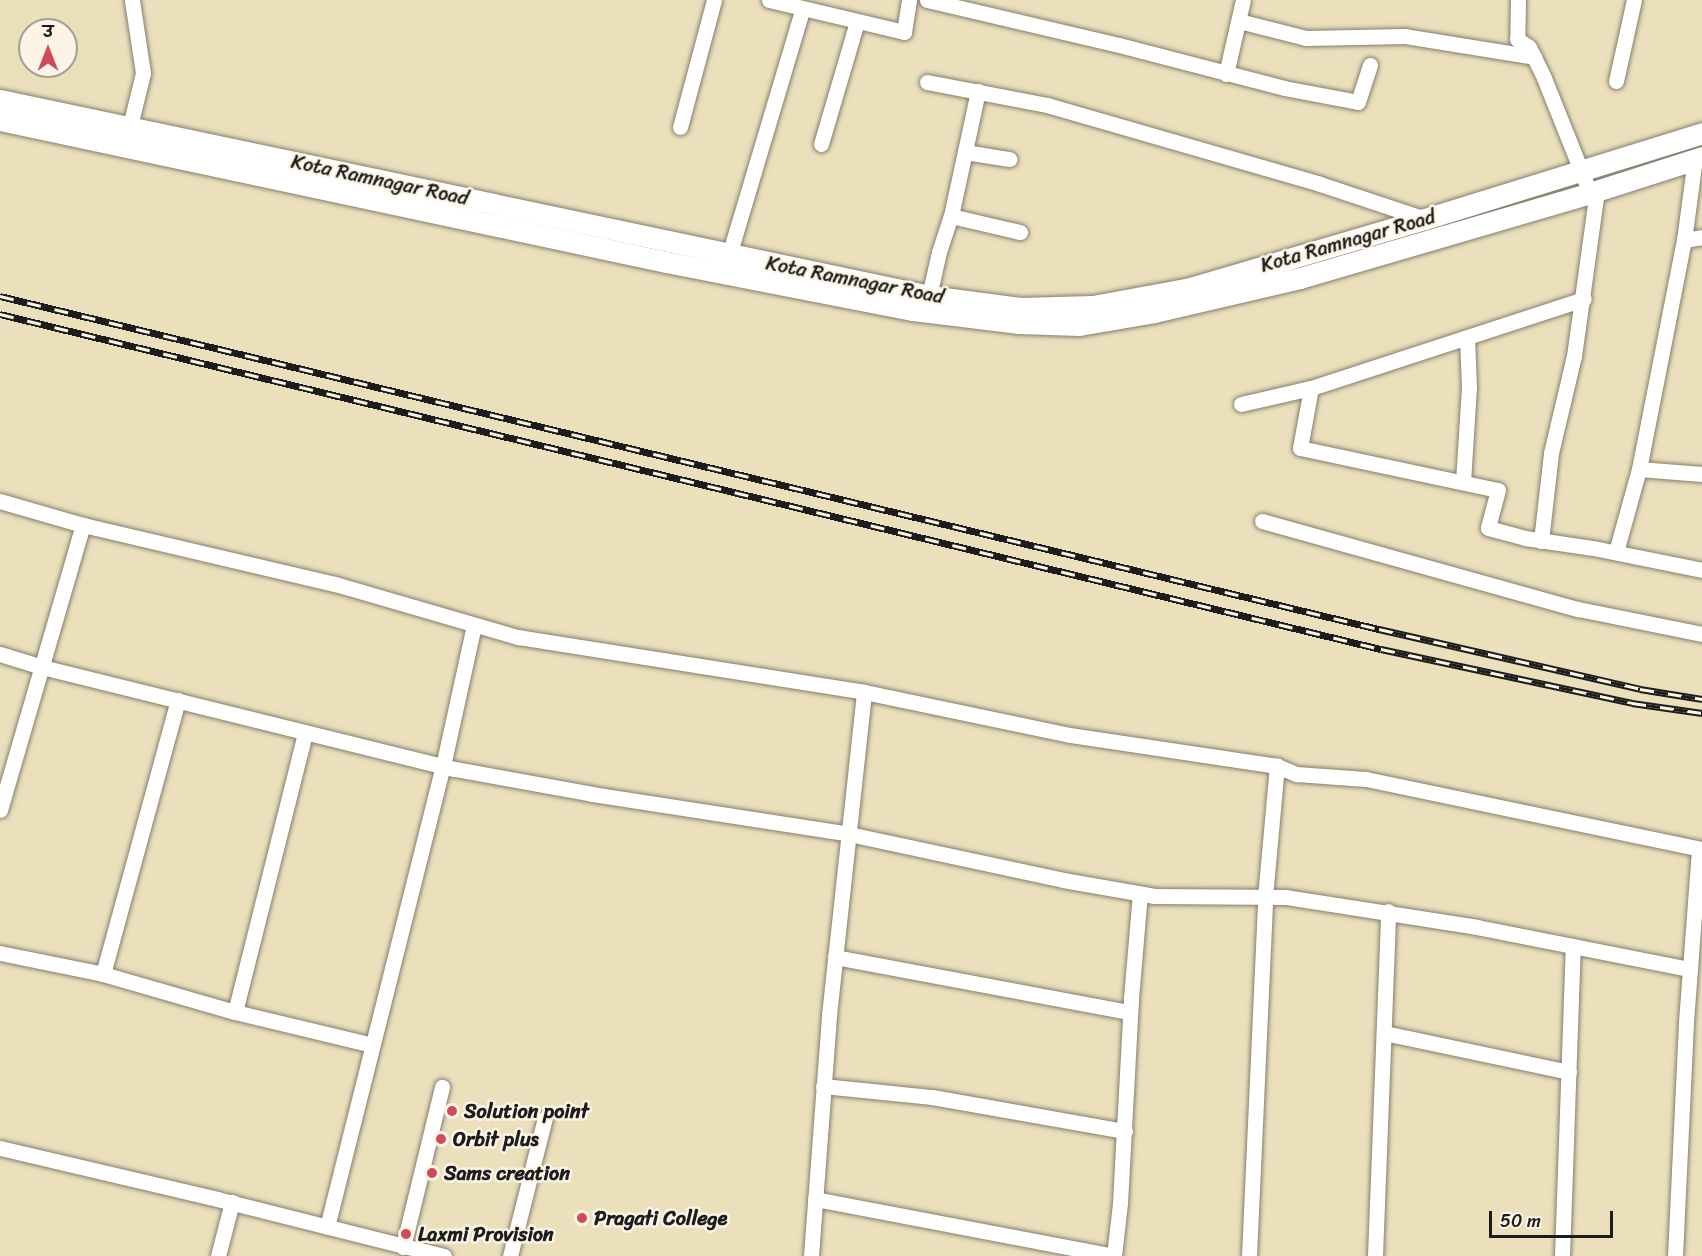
<!DOCTYPE html>
<meta charset="utf-8">
<style>
body{margin:0}
#map{position:relative;width:1702px;height:1256px;overflow:hidden;background:#ebdfbc;font-family:Sriracha,"Playpen Sans Deva",sans-serif}
div>[style]{position:absolute}
.roads{filter:drop-shadow(0 0 2px #847e6c) drop-shadow(0 0 2px #847e6c)}
.street>*{height:15px;margin:-7.5px;padding:0 7.5px;transform-origin:7.5px;border-radius:7.5px;background:#fff}
.secondary>*{height:21px;margin:-10.5px;padding:0 10.5px;transform-origin:10.5px;border-radius:10.5px;background:#fff}
.rail>*{height:7px;margin-top:-3.5px;transform-origin:0;background:repeating-linear-gradient(90deg,#fcf5e5 0 14px,#1c1c1c 0 28px);box-sizing:border-box;border-block:2px solid #1c1c1c}
.dots>*{width:16px;height:16px;translate:-50% -50%;box-sizing:border-box;border:3px solid #fcf5e5;border-radius:50%}
span{translate:-50% -50%;white-space:nowrap;text-align:center;line-height:1.15;-webkit-text-stroke:5px #fcf5e5;paint-order:stroke}
.street-label{font-size:20px;color:#1c1c1c}
.poi-label{font-size:20px;color:#1c1c1c;font-weight:700}
.left{translate:0 -50%;text-align:left}
.north{position:absolute;left:18px;top:18px;width:60px;height:60px;box-sizing:border-box;background:#fcf5e5;border:2px solid #a29e95;border-radius:50%;rotate:0deg;font-size:16px;font-weight:700;line-height:24px;text-align:center;color:#1c1c1c}
.north::after{content:'';display:block;margin:auto;width:21px;height:27px;background:#d1495b;clip-path:polygon(50% 0,100% 100%,50% 72%,0 100%)}
.scale{position:absolute;left:1489px;top:1211px;width:124px;height:27px;box-sizing:border-box;border:3px solid #1c1c1c;border-top:0;padding-left:8px;font-size:18px;line-height:21px;white-space:nowrap;color:#1c1c1c;-webkit-text-stroke:4px #fcf5e5;paint-order:stroke}
</style>
<div id="map">
<div class="roads">
<div class="street">
<div style="left:769px;top:0;width:139px;rotate:13.3deg"></div>
<div style="left:904px;top:32px;width:32px;rotate:-81deg"></div>
<div style="left:927px;top:0;width:197px;rotate:13.2deg"></div>
<div style="left:1119px;top:45px;width:171px;rotate:14.6deg"></div>
<div style="left:1284px;top:88px;width:75px;rotate:10.7deg"></div>
<div style="left:1358px;top:102px;width:39px;rotate:-72deg"></div>
<div style="left:1518px;top:0;width:39px;rotate:91deg"></div>
<div style="left:1517px;top:39px;width:14px;rotate:34deg"></div>
<div style="left:1529px;top:47px;width:34px;rotate:64deg"></div>
<div style="left:1544px;top:78px;width:124px;rotate:68.2deg"></div>
<div style="left:1239px;top:21px;width:69px;rotate:14.2deg"></div>
<div style="left:1306px;top:38px;width:99px;rotate:-1.2deg"></div>
<div style="left:1405px;top:36px;width:131px;rotate:9.2deg"></div>
<div style="left:1226px;top:74px;width:76px;rotate:-77.1deg"></div>
<div style="left:1616px;top:81px;width:83px;rotate:-77.5deg"></div>
<div style="left:927px;top:82px;width:122px;rotate:10.9deg"></div>
<div style="left:1047px;top:105px;width:284px;rotate:16.1deg"></div>
<div style="left:1320px;top:184px;width:111px;rotate:18.4deg"></div>
<div style="left:130px;top:126px;width:55px;rotate:-76.2deg"></div>
<div style="left:143px;top:73px;width:74px;rotate:-98.6deg"></div>
<div style="left:680px;top:127px;width:131px;rotate:-75deg"></div>
<div style="left:821px;top:144px;width:127px;rotate:-73.6deg"></div>
<div style="left:965px;top:152px;width:45px;rotate:9deg"></div>
<div style="left:951px;top:216px;width:71px;rotate:13.1deg"></div>
<div style="left:1684px;top:240px;width:18px;rotate:-9deg"></div>
<div style="left:733px;top:242px;width:242px;rotate:-73.4deg"></div>
<div style="left:929px;top:296px;width:45px;rotate:-77.2deg"></div>
<div style="left:939px;top:252px;width:38px;rotate:-72deg"></div>
<div style="left:951px;top:216px;width:128px;rotate:-77.8deg"></div>
<div style="left:1311px;top:388px;width:61px;rotate:100.4deg"></div>
<div style="left:1300px;top:448px;width:202px;rotate:12deg"></div>
<div style="left:1498px;top:490px;width:39px;rotate:105deg"></div>
<div style="left:1488px;top:528px;width:38px;rotate:15deg"></div>
<div style="left:1525px;top:538px;width:69px;rotate:8.4deg"></div>
<div style="left:1593px;top:548px;width:111px;rotate:11.4deg"></div>
<div style="left:1241px;top:404px;width:72px;rotate:-12.9deg"></div>
<div style="left:1311px;top:388px;width:287px;rotate:-18.1deg"></div>
<div style="left:1639px;top:469px;width:63px;rotate:4.5deg"></div>
<div style="left:1463px;top:482px;width:95px;rotate:-86.4deg"></div>
<div style="left:1469px;top:387px;width:49px;rotate:-92.3deg"></div>
<div style="left:0;top:501px;width:86px;rotate:16.1deg"></div>
<div style="left:83px;top:525px;width:259px;rotate:13.2deg"></div>
<div style="left:335px;top:584px;width:191px;rotate:16.2deg"></div>
<div style="left:518px;top:637px;width:350px;rotate:9deg"></div>
<div style="left:864px;top:692px;width:210px;rotate:11.8deg"></div>
<div style="left:1070px;top:735px;width:209px;rotate:8.5deg"></div>
<div style="left:1262px;top:521px;width:328px;rotate:15.6deg"></div>
<div style="left:1578px;top:609px;width:126px;rotate:11.4deg"></div>
<div style="left:1541px;top:541px;width:89px;rotate:-83.5deg"></div>
<div style="left:1551px;top:453px;width:100px;rotate:-76.7deg"></div>
<div style="left:1574px;top:356px;width:168px;rotate:-82.1deg"></div>
<div style="left:1616px;top:552px;width:86px;rotate:-74.5deg"></div>
<div style="left:1639px;top:469px;width:233px;rotate:-78.9deg"></div>
<div style="left:1684px;top:240px;width:82px;rotate:-82.3deg"></div>
<div style="left:0;top:654px;width:44px;rotate:17.2deg"></div>
<div style="left:42px;top:667px;width:425px;rotate:13.9deg"></div>
<div style="left:455px;top:769px;width:139px;rotate:10.3deg"></div>
<div style="left:592px;top:794px;width:260px;rotate:8.8deg"></div>
<div style="left:849px;top:834px;width:219px;rotate:12.1deg"></div>
<div style="left:1063px;top:880px;width:93px;rotate:9.9deg"></div>
<div style="left:1155px;top:896px;width:131px;rotate:0.4deg"></div>
<div style="left:1286px;top:897px;width:193px;rotate:8.9deg"></div>
<div style="left:1477px;top:927px;width:217px;rotate:11.2deg"></div>
<div style="left:0;top:810px;width:297px;rotate:-73.8deg"></div>
<div style="left:0;top:953px;width:105px;rotate:11.5deg"></div>
<div style="left:103px;top:974px;width:137px;rotate:16.1deg"></div>
<div style="left:235px;top:1012px;width:141px;rotate:13.5deg"></div>
<div style="left:835px;top:957px;width:300px;rotate:10.6deg"></div>
<div style="left:103px;top:974px;width:284px;rotate:-74.7deg"></div>
<div style="left:235px;top:1012px;width:288px;rotate:-75.9deg"></div>
<div style="left:1384px;top:1033px;width:189px;rotate:11.9deg"></div>
<div style="left:823px;top:1086px;width:110px;rotate:5.8deg"></div>
<div style="left:932px;top:1097px;width:196px;rotate:10deg"></div>
<div style="left:0;top:1148px;width:223px;rotate:13.2deg"></div>
<div style="left:217px;top:1199px;width:234px;rotate:14.1deg"></div>
<div style="left:815px;top:1199px;width:304px;rotate:10.8deg"></div>
<div style="left:1114px;top:1256px;width:53px;rotate:-83.5deg"></div>
<div style="left:1120px;top:1203px;width:205px;rotate:-86.9deg"></div>
<div style="left:1131px;top:998px;width:104px;rotate:-85.1deg"></div>
<div style="left:327px;top:1227px;width:475px;rotate:-75.9deg"></div>
<div style="left:443px;top:766px;width:144px;rotate:-77.6deg"></div>
<div style="left:403px;top:1247px;width:165px;rotate:-76.3deg"></div>
<div style="left:218px;top:1256px;width:56px;rotate:-75.5deg"></div>
<div style="left:510px;top:1256px;width:142px;rotate:-75.8deg"></div>
<div style="left:811px;top:1256px;width:242px;rotate:-85.7deg"></div>
<div style="left:829px;top:1015px;width:325px;rotate:-83.8deg"></div>
<div style="left:1249px;top:1256px;width:359px;rotate:-87.4deg"></div>
<div style="left:1265px;top:897px;width:132px;rotate:-84.8deg"></div>
<div style="left:1277px;top:766px;width:21px;rotate:23deg"></div>
<div style="left:1296px;top:774px;width:70px;rotate:4.1deg"></div>
<div style="left:1366px;top:779px;width:343px;rotate:11.8deg"></div>
<div style="left:1375px;top:1256px;width:345px;rotate:-87.8deg"></div>
<div style="left:1562px;top:1256px;width:310px;rotate:-88deg"></div>
<div style="left:1675px;top:1256px;width:234px;rotate:-87.3deg"></div>
<div style="left:1686px;top:1022px;width:173px;rotate:-85.7deg"></div>
</div>
<div class="secondary">
<div style="left:0;top:100px;width:949px;rotate:11.91deg"></div>
<div style="left:929px;top:296px;width:92px;rotate:7.5deg"></div>
<div style="left:1020px;top:308px;width:73px;rotate:-1.6deg"></div>
<div style="left:1093px;top:306px;width:99px;rotate:-10.5deg"></div>
<div style="left:1190px;top:288px;width:245px;rotate:-16.4deg"></div>
<div style="left:1425px;top:219px;width:290px;rotate:-17.2deg"></div>
<div style="left:0;top:120px;width:681px;rotate:12.04deg"></div>
<div style="left:666px;top:262px;width:252px;rotate:11deg"></div>
<div style="left:913px;top:310px;width:107px;rotate:7deg"></div>
<div style="left:1019px;top:323px;width:60px;rotate:1.9deg"></div>
<div style="left:1079px;top:325px;width:76px;rotate:-9.8deg"></div>
<div style="left:1154px;top:312px;width:150px;rotate:-13.1deg"></div>
<div style="left:1300px;top:278px;width:302px;rotate:-16.3deg"></div>
<div style="left:1590px;top:193px;width:118px;rotate:-17.8deg"></div>
</div>
</div>
<div class="rail">
<div style="left:0;top:296px;width:1419px;rotate:13.58deg"></div>
<div style="left:1379px;top:629px;width:268px;rotate:12.9deg"></div>
<div style="left:1640px;top:689px;width:63px;rotate:9.2deg"></div>
<div style="left:0;top:314px;width:1421px;rotate:13.64deg"></div>
<div style="left:1381px;top:649px;width:257px;rotate:12.1deg"></div>
<div style="left:1632px;top:703px;width:71px;rotate:8.1deg"></div>
</div>
<div class="dots">
<div style="left:452px;top:1111px;background:#d1495b"></div>
<div style="left:441px;top:1139px;background:#d1495b"></div>
<div style="left:432px;top:1173px;background:#d1495b"></div>
<div style="left:582px;top:1218px;background:#d1495b"></div>
<div style="left:406px;top:1234px;background:#d1495b"></div>
</div>
<div class="street-label">
<span style="left:380px;top:180px;rotate:12deg">Kota Ramnagar Road</span>
<span style="left:1348px;top:241px;rotate:-16deg">Kota Ramnagar Road</span>
<span style="left:855px;top:280px;rotate:11deg">Kota Ramnagar Road</span>
</div>
<div class="poi-label">
<span class="left" style="left:464px;top:1111px">Solution point</span>
<span class="left" style="left:453px;top:1139px">Orbit plus</span>
<span class="left" style="left:444px;top:1173px">Sams creation</span>
<span class="left" style="left:594px;top:1218px">Pragati College</span>
<span class="left" style="left:418px;top:1234px">Laxmi Provision</span>
</div>
<div class="north">उ</div>
<div class="scale">50 m</div>
</div>
